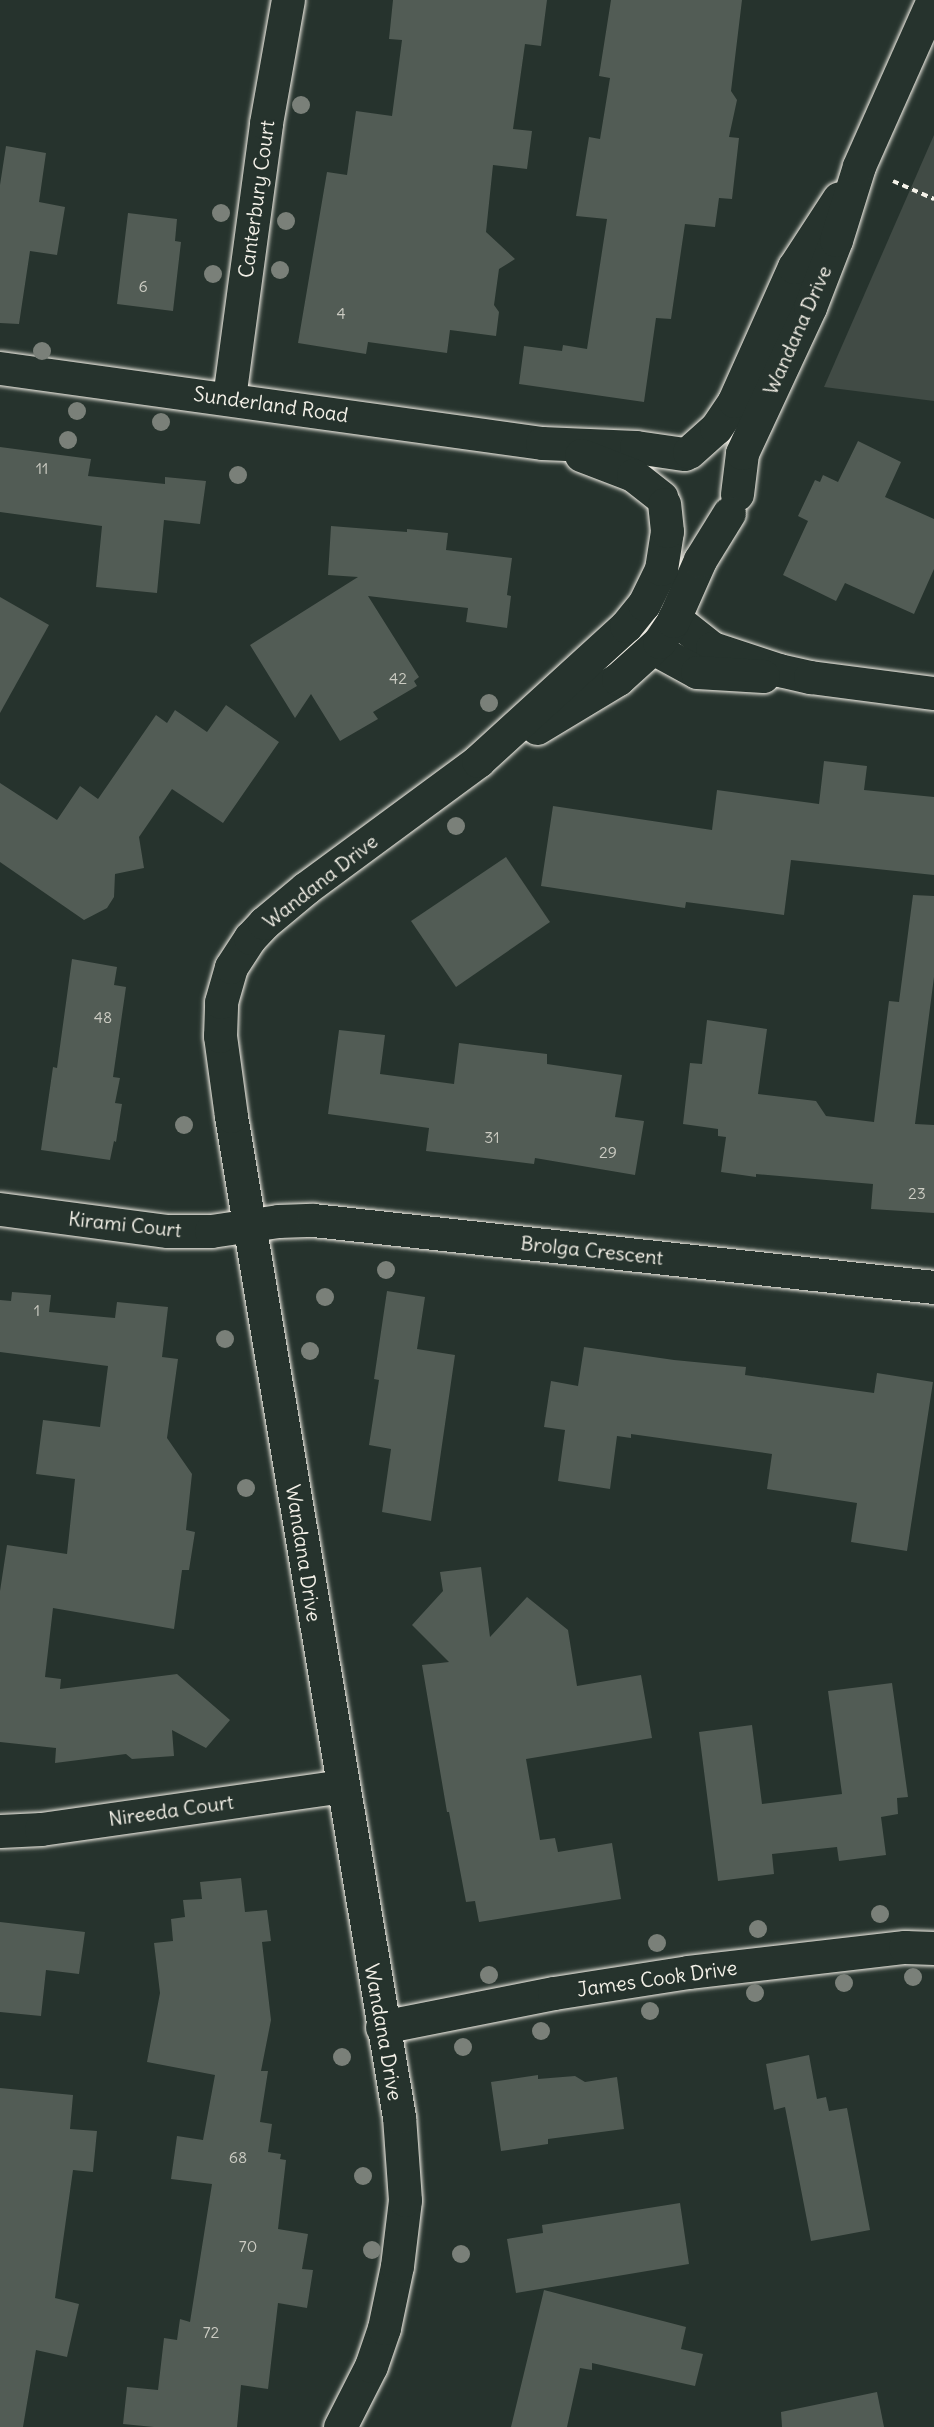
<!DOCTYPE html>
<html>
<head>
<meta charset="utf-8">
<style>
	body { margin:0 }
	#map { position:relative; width:934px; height:2427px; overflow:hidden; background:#26332d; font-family:Delius,sans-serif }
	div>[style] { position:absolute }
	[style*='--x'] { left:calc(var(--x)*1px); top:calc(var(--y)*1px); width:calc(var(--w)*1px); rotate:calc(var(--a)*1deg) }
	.green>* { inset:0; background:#414b45 }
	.building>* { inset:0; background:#525c55 }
	.path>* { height:4px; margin-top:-2px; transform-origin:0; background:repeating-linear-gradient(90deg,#f4f1e8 0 6px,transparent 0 10.5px) }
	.roads { filter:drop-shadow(0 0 2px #f4f1e8) drop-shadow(0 0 2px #f4f1e8) }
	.minor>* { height:33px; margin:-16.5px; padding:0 16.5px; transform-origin:16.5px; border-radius:16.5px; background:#26332d }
	.tertiary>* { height:33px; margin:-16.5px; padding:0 16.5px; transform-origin:16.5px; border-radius:16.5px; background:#26332d }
	.trees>* { width:18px; height:18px; margin:-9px; border-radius:50%; background:#7a8079 }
	span { translate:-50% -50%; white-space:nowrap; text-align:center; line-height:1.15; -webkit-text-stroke:4.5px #26332d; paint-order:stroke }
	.number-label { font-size:16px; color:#ccccc3 }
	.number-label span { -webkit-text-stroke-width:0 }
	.street-label { font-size:20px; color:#f4f1e8 }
</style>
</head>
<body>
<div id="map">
	<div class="green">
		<i style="clip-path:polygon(934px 135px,934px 401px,824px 387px)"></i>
	</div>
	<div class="building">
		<i style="clip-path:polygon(393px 0,547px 0,541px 46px,525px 44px,513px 129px,532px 131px,527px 169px,493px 165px,486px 232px,515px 259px,499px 269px,494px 305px,499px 312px,496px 336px,450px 330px,447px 353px,368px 342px,366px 354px,298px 343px,327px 172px,347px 175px,356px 111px,392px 116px,402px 40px,389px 39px)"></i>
		<i style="clip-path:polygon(611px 0,742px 0,731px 91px,737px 100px,729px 137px,739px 138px,732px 199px,719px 198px,715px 227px,685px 224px,671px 319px,656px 318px,644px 402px,519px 384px,524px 346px,562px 351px,563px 345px,587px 349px,607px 219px,576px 216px,589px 137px,600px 139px,610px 78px,599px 76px)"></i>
		<i style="clip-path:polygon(6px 146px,46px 153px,39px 202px,65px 207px,57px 255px,30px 251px,19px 324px,0 323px,0 185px)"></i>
		<i style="clip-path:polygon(128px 213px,177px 219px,175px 241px,181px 242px,173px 311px,117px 304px)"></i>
		<i style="clip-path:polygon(858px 441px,901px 462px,885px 497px,934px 519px,934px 569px,914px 614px,845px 583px,836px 601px,783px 575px,808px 521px,798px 516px,815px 480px,820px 482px,823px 475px,838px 482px)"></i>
		<i style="clip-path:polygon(0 447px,91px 459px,88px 476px,165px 484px,165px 477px,206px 481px,200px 524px,164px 520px,157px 593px,96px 587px,102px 526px,0 512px)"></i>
		<i style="clip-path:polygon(331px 526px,407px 532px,407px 529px,448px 533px,446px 550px,512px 558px,507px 595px,511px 596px,507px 628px,466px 622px,468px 608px,368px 596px,419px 677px,414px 681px,417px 686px,373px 712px,378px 719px,340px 741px,311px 694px,295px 718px,250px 645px,358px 577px,328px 575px)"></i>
		<i style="clip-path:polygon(0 597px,49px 625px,0 713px)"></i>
		<i style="clip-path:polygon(226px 705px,279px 742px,223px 823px,172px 789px,139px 837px,144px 868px,115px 874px,114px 897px,107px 908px,84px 920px,0 862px,0 783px,57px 820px,80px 786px,98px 799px,156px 715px,167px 723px,175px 710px,207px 732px)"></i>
		<i style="clip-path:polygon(824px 761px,867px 766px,864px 790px,934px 797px,934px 875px,791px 860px,784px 915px,686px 902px,685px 908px,541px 886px,553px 806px,712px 830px,717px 790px,819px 804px)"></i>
		<i style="clip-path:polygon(506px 857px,550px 922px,456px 987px,411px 921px)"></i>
		<i style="clip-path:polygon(913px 895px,934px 896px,934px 977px,915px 1124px,934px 1125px,934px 1213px,871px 1209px,873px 1184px,756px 1174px,756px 1177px,721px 1172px,726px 1137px,718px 1136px,718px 1129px,683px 1124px,690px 1063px,702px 1064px,707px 1020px,767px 1029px,758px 1094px,816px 1101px,826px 1116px,874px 1122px,889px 1001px,899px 1002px)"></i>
		<i style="clip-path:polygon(72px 959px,117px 967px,114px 985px,126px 987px,113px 1077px,120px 1078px,115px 1103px,122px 1104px,116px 1142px,114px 1141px,110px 1160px,41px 1150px,53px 1067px,57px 1068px)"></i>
		<i style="clip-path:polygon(339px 1030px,385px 1035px,380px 1074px,454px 1084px,459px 1043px,547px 1054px,547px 1064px,622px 1075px,615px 1117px,644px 1121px,635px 1175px,535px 1158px,534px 1164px,426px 1151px,429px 1128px,328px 1114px)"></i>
		<i style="clip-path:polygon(387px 1291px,425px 1297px,417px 1349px,455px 1355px,431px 1521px,382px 1512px,391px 1449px,369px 1445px,379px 1380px,374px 1379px)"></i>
		<i style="clip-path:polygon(12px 1292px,51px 1295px,49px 1312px,115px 1318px,117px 1302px,168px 1307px,162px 1357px,178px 1359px,167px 1438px,192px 1474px,186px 1530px,195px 1532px,189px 1570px,182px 1570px,174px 1629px,53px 1608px,45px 1677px,61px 1679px,60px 1689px,177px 1674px,230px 1720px,206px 1748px,172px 1730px,174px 1756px,132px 1759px,126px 1754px,55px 1763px,56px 1748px,0 1742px,0 1591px,7px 1545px,67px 1554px,75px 1479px,36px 1474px,43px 1420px,100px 1427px,108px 1366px,0 1352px,0 1300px,11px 1301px)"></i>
		<i style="clip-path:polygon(584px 1347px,674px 1360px,746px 1367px,745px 1375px,874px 1393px,877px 1373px,933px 1382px,907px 1551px,851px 1542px,857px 1503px,767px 1489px,772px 1454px,631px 1434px,631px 1438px,617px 1436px,610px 1489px,558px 1481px,565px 1430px,544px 1427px,551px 1381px,578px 1386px)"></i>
		<i style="clip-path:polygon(481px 1567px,490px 1637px,527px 1597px,568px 1630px,577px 1686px,641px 1675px,652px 1738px,526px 1759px,540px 1840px,555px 1838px,558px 1852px,612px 1843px,621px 1899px,479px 1922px,475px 1901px,466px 1902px,449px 1812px,447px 1812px,422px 1665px,449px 1662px,412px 1625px,443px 1591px,440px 1572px)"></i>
		<i style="clip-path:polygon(892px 1683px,908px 1797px,897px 1798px,898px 1814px,881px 1817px,886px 1855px,839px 1861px,837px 1847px,772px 1854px,774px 1874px,718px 1881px,699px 1732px,752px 1725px,762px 1804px,842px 1794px,828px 1691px)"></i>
		<i style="clip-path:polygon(241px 1878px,245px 1912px,267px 1910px,271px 1941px,262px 1942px,271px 2020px,261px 2071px,268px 2071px,260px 2122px,272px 2124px,268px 2152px,281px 2154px,280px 2159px,286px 2160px,278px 2229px,308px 2234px,302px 2269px,313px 2270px,307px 2308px,278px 2303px,268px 2389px,241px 2385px,237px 2427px,154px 2427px,123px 2424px,127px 2387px,158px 2390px,164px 2338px,177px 2340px,180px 2319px,190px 2322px,212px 2184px,171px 2179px,177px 2136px,203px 2140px,215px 2075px,147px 2062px,160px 1993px,154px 1943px,173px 1941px,171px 1919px,185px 1917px,183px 1900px,202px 1899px,200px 1882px)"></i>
		<i style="clip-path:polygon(0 1922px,85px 1932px,79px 1974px,46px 1970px,41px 2016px,0 2012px)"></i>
		<i style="clip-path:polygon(809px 2055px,817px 2099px,826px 2097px,829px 2111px,847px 2108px,870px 2230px,811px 2241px,785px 2107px,774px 2110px,766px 2064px)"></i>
		<i style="clip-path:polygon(538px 2075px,538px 2079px,575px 2076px,585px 2082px,617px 2077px,624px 2129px,548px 2139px,548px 2144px,501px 2151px,491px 2082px)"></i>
		<i style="clip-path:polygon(0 2088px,73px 2095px,70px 2129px,97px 2131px,93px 2172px,73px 2170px,55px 2298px,79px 2304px,67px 2357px,36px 2350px,23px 2427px,0 2427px)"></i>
		<i style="clip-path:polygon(680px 2203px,689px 2264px,516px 2293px,507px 2239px,543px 2233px,542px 2225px)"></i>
		<i style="clip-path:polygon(544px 2290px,686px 2327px,681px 2349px,703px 2354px,695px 2386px,592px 2363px,592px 2370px,580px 2368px,567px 2427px,511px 2427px)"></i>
		<i style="clip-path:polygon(877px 2392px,884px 2427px,782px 2427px,781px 2412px)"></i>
	</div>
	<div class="path">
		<i style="--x:893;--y:181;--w:45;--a:23.7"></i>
	</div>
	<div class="roads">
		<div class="minor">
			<i style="--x:0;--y:368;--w:547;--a:7.88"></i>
			<i style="--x:542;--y:443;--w:94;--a:2.4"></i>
			<i style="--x:636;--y:447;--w:49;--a:8.3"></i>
			<i style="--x:229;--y:398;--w:277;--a:-82.3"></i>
			<i style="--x:266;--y:123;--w:125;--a:-79.9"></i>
			<i style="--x:581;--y:455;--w:56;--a:21"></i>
			<i style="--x:633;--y:475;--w:36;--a:38"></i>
			<i style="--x:674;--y:618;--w:48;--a:38.3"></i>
			<i style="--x:712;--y:648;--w:71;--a:18.2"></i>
			<i style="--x:779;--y:670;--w:32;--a:13"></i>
			<i style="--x:810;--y:677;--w:125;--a:7.4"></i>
			<i style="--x:653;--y:648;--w:50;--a:28.6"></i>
			<i style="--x:697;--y:672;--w:66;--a:3.5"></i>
			<i style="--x:0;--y:1209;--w:169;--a:7.5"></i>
			<i style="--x:168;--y:1231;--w:43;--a:0"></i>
			<i style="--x:211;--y:1231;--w:68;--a:-8.5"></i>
			<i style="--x:278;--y:1221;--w:35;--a:-2"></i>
			<i style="--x:313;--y:1220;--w:625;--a:6.16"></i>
			<i style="--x:0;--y:1831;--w:41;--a:-2.8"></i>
			<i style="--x:41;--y:1829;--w:304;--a:-8.1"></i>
			<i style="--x:382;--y:2027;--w:175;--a:-11.2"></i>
			<i style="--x:554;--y:1993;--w:136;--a:-8.9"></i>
			<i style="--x:688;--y:1972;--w:218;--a:-6.6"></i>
			<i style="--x:905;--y:1947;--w:29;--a:2"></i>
		</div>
		<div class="tertiary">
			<i style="--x:689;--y:452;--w:36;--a:-42"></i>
			<i style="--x:716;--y:428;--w:32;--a:-56"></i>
			<i style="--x:734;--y:401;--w:147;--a:-65.9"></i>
			<i style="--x:794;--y:267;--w:82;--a:-56.9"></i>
			<i style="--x:737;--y:494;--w:41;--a:-83"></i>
			<i style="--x:742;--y:453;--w:161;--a:-65"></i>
			<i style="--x:810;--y:307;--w:72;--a:-68.8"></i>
			<i style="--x:836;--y:240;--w:77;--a:-72.7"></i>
			<i style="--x:859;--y:166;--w:182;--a:-66"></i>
			<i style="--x:537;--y:728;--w:95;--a:-31.2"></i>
			<i style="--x:618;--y:679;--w:55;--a:-42.1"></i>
			<i style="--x:659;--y:642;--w:25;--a:-56"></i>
			<i style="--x:673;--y:621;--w:67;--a:-66.1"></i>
			<i style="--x:700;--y:560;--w:55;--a:-58.3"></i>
			<i style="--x:340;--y:2427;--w:68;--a:-63.1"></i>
			<i style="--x:371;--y:2366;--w:40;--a:-71.1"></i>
			<i style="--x:384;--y:2328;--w:63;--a:-78.2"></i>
			<i style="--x:397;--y:2266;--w:66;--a:-83.1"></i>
			<i style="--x:405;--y:2200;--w:83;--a:-94.1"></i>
			<i style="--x:399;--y:2117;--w:1015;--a:-99.53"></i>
			<i style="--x:231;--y:1116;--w:81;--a:-97.8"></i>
			<i style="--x:220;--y:1036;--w:34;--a:-88"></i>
			<i style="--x:221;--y:1002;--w:36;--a:-74"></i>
			<i style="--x:231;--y:967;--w:35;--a:-57"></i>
			<i style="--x:250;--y:938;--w:21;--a:-47"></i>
			<i style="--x:264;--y:923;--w:55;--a:-39.8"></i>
			<i style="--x:306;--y:888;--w:214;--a:-36.4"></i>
			<i style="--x:478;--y:761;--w:200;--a:-42.4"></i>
			<i style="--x:626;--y:626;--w:28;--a:-51"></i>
			<i style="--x:644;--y:604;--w:39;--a:-64"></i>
			<i style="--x:661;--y:569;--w:38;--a:-81"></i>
			<i style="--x:667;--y:531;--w:27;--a:-96"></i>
		</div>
	</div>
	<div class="trees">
		<i style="left:301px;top:105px"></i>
		<i style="left:221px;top:213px"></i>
		<i style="left:286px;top:221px"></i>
		<i style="left:280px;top:270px"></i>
		<i style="left:213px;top:274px"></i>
		<i style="left:42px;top:351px"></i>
		<i style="left:77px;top:411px"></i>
		<i style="left:161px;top:422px"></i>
		<i style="left:68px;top:440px"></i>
		<i style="left:238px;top:475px"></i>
		<i style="left:489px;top:703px"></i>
		<i style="left:456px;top:826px"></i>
		<i style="left:184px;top:1125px"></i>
		<i style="left:386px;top:1270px"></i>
		<i style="left:325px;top:1297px"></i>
		<i style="left:225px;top:1339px"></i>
		<i style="left:310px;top:1351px"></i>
		<i style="left:246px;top:1488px"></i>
		<i style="left:880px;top:1914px"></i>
		<i style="left:758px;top:1929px"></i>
		<i style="left:657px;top:1943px"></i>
		<i style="left:489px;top:1975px"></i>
		<i style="left:913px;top:1977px"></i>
		<i style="left:844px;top:1983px"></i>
		<i style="left:755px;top:1993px"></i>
		<i style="left:650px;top:2011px"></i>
		<i style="left:541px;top:2031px"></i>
		<i style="left:463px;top:2047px"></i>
		<i style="left:342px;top:2057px"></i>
		<i style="left:363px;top:2176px"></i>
		<i style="left:372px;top:2250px"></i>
		<i style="left:461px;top:2254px"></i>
	</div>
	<div class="number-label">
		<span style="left:143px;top:286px">6</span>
		<span style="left:341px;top:313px">4</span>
		<span style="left:42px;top:468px">11</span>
		<span style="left:398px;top:678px">42</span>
		<span style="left:103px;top:1017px">48</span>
		<span style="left:492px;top:1137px">31</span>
		<span style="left:608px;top:1152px">29</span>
		<span style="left:917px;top:1193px">23</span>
		<span style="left:37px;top:1310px">1</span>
		<span style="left:238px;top:2157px">68</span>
		<span style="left:248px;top:2246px">70</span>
		<span style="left:211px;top:2332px">72</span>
	</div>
	<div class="street-label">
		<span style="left:256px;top:199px;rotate:-82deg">Canterbury Court</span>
		<span style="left:797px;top:330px;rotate:-66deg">Wandana Drive</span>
		<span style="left:271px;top:404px;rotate:8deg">Sunderland Road</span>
		<span style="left:320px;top:881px;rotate:-38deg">Wandana Drive</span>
		<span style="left:125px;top:1224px;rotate:6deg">Kirami Court</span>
		<span style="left:592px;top:1250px;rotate:6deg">Brolga Crescent</span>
		<span style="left:304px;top:1553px;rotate:81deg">Wandana Drive</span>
		<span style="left:171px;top:1810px;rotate:-8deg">Nireeda Court</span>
		<span style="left:657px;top:1978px;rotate:-8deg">James Cook Drive</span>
		<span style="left:384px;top:2032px;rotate:80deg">Wandana Drive</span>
	</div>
</div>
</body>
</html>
